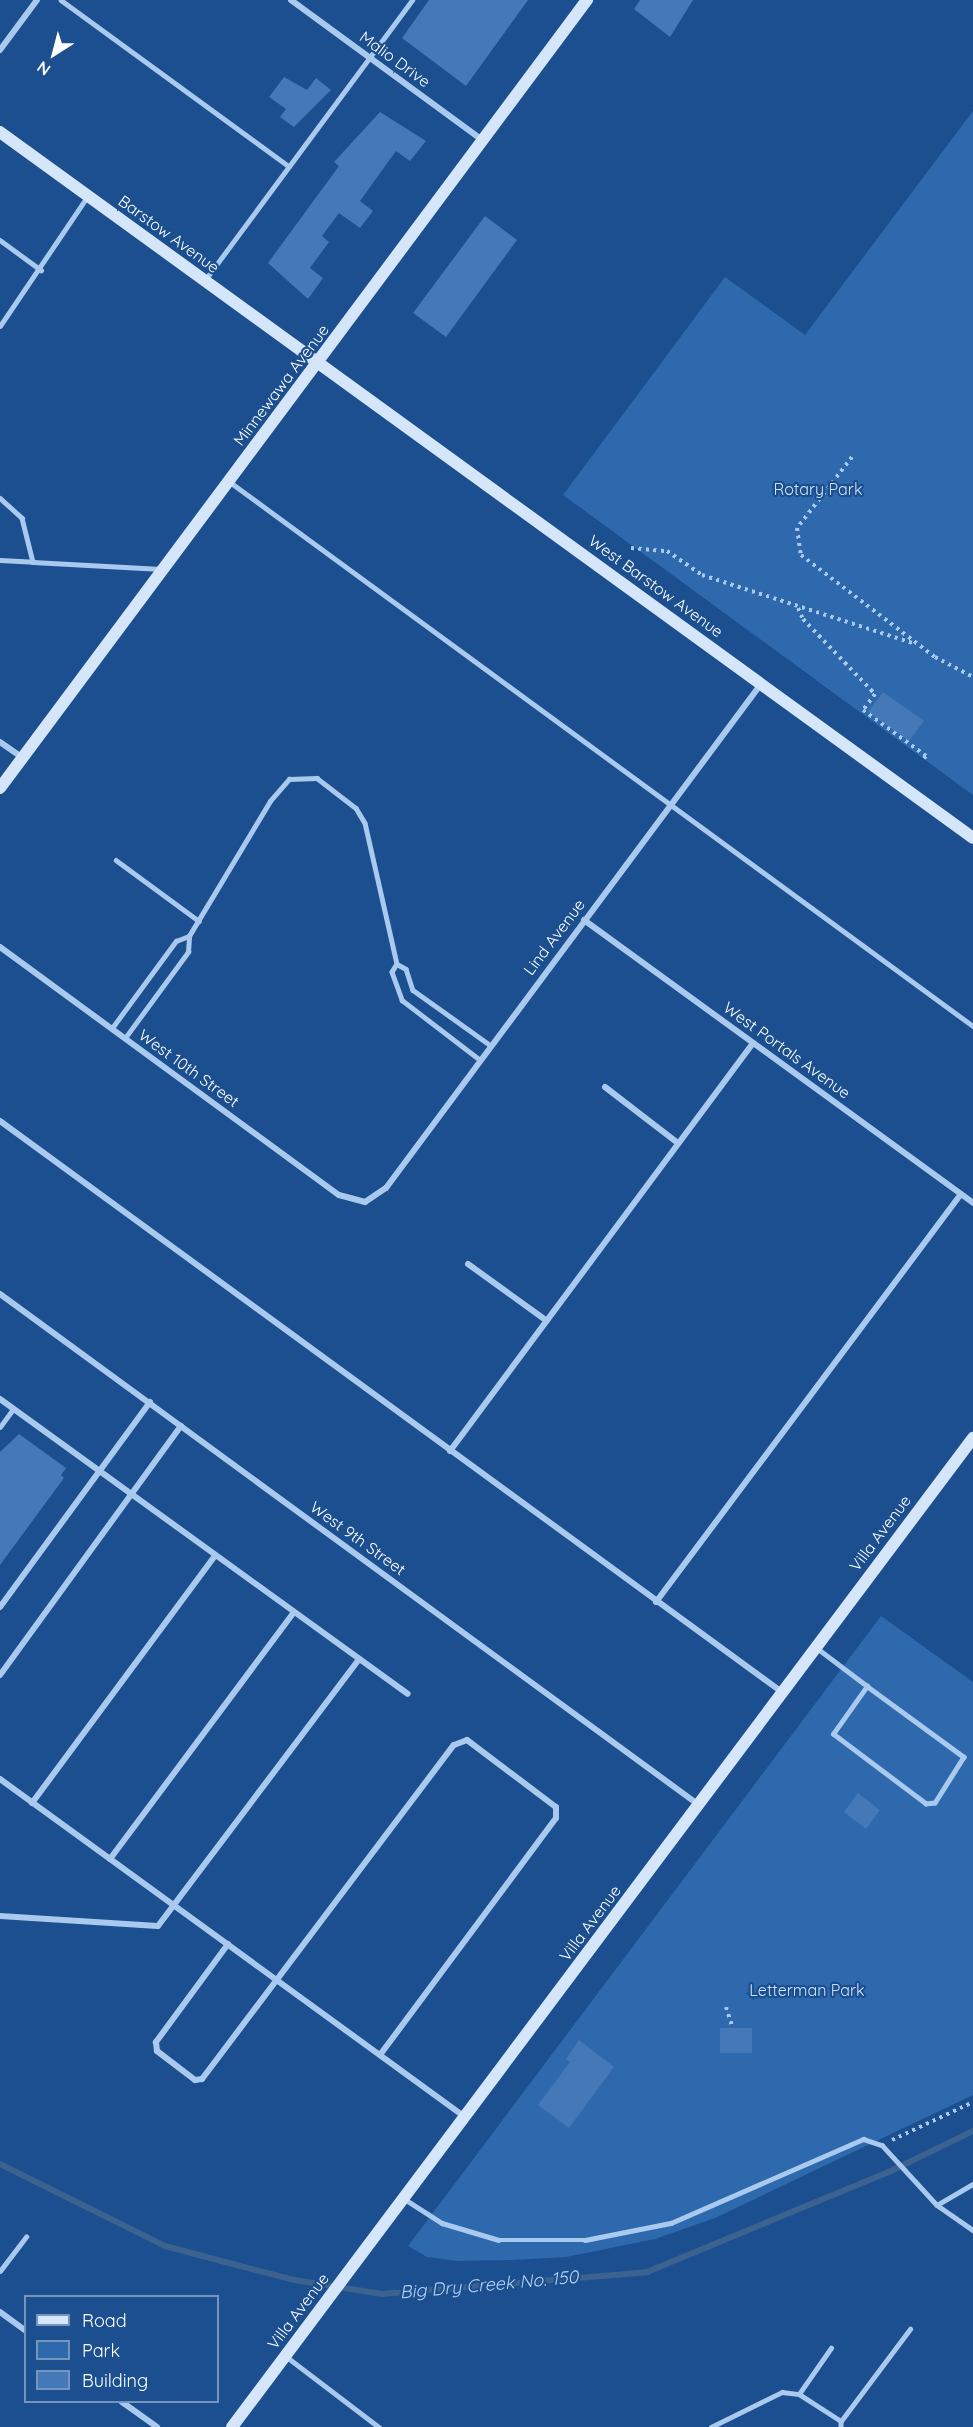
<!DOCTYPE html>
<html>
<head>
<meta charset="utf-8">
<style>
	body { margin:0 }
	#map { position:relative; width:973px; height:2427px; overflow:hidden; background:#1b4f8f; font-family:Quicksand,sans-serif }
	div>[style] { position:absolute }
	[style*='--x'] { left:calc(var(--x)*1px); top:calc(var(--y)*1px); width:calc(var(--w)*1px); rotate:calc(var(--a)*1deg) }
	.green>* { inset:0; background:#2e69ad }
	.stream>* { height:6px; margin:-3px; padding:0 3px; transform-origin:3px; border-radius:3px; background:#3c6290 }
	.building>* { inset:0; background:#4478b7 }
	.path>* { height:4px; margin-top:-2px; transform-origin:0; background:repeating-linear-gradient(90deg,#a9c9ee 0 3px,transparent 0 7.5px) }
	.lane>* { height:4.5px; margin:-2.25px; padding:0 2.25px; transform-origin:2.25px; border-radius:2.25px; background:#a9c9ee }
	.street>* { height:6px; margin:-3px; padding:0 3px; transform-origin:3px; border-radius:3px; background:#a9c9ee }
	.secondary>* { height:12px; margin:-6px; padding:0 6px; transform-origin:6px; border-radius:6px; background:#d6e6fa }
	span { translate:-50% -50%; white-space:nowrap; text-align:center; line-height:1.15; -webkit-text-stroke:4.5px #1b4f8f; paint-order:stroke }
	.street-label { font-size:16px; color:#fff }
	.park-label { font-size:16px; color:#cfe3fa }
	.water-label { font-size:18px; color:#b5d3f5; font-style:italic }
	.legend { position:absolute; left:24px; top:2295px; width:195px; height:108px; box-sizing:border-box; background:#1b4f8f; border:2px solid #7695bc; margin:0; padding:8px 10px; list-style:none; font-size:18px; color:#fff }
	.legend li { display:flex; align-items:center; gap:12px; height:30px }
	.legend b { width:30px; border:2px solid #7695bc }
	.north { position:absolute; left:24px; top:24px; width:60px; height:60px; -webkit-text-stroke:4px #1b4f8f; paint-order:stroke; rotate:216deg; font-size:16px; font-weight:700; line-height:24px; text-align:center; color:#fff }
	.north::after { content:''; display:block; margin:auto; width:21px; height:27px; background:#fff; clip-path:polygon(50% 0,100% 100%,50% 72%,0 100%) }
</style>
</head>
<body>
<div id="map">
	<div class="green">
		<i style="clip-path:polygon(973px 111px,973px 795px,563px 495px,725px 277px,805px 335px)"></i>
		<i style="clip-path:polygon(881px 1616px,973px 1682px,973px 2095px,715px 2218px,655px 2239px,566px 2257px,512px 2260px,458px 2261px,427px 2257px,408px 2246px)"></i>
	</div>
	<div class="stream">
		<i style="--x:0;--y:2164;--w:184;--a:26.4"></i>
		<i style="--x:165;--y:2246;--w:133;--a:14.8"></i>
		<i style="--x:294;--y:2280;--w:89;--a:9"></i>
		<i style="--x:382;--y:2294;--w:266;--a:-4.7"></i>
		<i style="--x:647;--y:2272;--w:266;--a:-22.5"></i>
		<i style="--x:893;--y:2170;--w:89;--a:-26"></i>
	</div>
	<div class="building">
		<i style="clip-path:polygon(429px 0,528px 0,466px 86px,402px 38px)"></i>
		<i style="clip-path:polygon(640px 0,693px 0,670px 37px,634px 9px)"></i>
		<i style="clip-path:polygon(284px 77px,307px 90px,316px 78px,331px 90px,294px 127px,280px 117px,286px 109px,269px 97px)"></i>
		<i style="clip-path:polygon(380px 112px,426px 141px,410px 161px,396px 151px,360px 201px,373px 211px,360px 228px,339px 213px,322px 236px,329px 242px,310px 268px,323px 278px,308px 299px,268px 263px,339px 166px,334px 162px)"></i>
		<i style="clip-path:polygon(485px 216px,517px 240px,446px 337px,413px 313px)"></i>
		<i style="clip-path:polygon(883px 692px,924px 721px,909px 741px,868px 712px)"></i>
		<i style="clip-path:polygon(19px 1434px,66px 1468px,61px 1475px,64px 1478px,0 1565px,0 1452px)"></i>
		<i style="clip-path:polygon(858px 1793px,880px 1810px,866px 1829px,844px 1812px)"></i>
		<i style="clip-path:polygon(720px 2028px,752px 2028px,752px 2053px,720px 2053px)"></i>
		<i style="clip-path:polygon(579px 2040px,614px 2067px,569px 2128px,538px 2105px,570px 2062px,566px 2059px)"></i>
	</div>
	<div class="path">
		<i style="--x:852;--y:457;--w:90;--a:127.8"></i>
		<i style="--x:797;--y:528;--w:27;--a:82"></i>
		<i style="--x:801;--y:555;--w:168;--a:37.3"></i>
		<i style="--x:935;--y:657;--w:43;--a:27.8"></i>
		<i style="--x:631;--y:548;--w:36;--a:5"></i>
		<i style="--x:667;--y:551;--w:42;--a:34.4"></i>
		<i style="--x:702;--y:575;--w:224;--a:17.9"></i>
		<i style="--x:798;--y:608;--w:12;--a:66"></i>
		<i style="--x:803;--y:619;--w:104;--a:46.2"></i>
		<i style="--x:875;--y:694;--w:20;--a:127"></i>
		<i style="--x:863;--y:710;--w:78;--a:36.1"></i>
		<i style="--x:926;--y:756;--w:6;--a:135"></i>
		<i style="--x:726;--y:2007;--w:19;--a:72"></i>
		<i style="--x:892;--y:2140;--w:89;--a:-25.1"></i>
	</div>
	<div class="lane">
		<i style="--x:61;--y:0;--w:282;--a:36.1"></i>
		<i style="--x:0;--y:240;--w:51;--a:36.2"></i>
		<i style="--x:205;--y:280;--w:348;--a:-53.5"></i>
		<i style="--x:0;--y:326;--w:156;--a:-56"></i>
		<i style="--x:230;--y:482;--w:921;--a:36.21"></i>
		<i style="--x:0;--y:498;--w:30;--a:42"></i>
		<i style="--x:22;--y:518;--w:45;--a:76"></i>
		<i style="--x:33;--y:562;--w:128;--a:3.1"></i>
		<i style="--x:0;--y:560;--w:33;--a:3"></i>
		<i style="--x:116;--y:860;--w:103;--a:36.3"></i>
		<i style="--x:397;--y:964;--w:10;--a:29"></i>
		<i style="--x:406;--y:969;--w:22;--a:72"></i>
		<i style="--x:413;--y:990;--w:95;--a:35.5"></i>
		<i style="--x:112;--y:1028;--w:108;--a:-53.7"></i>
		<i style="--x:176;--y:941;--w:14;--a:-21"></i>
		<i style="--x:125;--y:1038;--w:107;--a:-53.8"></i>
		<i style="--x:188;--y:952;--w:16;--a:-86"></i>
		<i style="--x:189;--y:936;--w:157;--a:-59"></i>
		<i style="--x:270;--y:801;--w:29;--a:-49"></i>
		<i style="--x:289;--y:779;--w:28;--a:-2"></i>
		<i style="--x:317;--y:778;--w:49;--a:37.6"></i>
		<i style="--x:356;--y:808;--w:17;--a:59"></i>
		<i style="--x:365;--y:823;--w:145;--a:77.2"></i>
		<i style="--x:397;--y:964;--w:9;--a:122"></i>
		<i style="--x:392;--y:972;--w:30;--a:70"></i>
		<i style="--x:402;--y:1000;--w:97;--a:37.5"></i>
		<i style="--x:0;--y:1427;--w:22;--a:-54"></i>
		<i style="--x:817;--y:1648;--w:63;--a:37.2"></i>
		<i style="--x:867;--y:1686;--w:120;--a:36.2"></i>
		<i style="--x:964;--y:1757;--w:54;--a:122.2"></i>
		<i style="--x:935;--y:1803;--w:9;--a:174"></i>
		<i style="--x:926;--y:1804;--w:116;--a:-143"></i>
		<i style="--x:833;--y:1734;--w:59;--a:-54.7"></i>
		<i style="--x:406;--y:2200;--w:43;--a:32.6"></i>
		<i style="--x:442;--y:2223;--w:59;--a:16.6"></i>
		<i style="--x:499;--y:2240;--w:86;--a:0"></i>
		<i style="--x:585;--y:2240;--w:88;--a:-11.2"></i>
		<i style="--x:671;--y:2223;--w:210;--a:-23.6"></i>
		<i style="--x:863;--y:2139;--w:20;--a:18"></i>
		<i style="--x:882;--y:2145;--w:81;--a:47.5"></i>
		<i style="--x:937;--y:2205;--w:44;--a:34.8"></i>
		<i style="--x:937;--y:2205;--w:42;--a:-30.3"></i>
		<i style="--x:0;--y:2271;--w:43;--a:-52.6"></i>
		<i style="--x:287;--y:2357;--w:116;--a:37.3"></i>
		<i style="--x:799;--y:2394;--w:56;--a:-55.2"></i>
		<i style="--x:841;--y:2421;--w:115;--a:-53.1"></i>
		<i style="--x:711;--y:2427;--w:79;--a:-26.2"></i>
		<i style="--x:782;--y:2392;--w:17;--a:7"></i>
		<i style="--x:799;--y:2394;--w:50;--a:32.7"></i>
		<i style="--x:841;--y:2421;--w:6;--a:90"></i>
	</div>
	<div class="street">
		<i style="--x:291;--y:0;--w:237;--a:36.2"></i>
		<i style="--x:0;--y:50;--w:62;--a:-53.5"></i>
		<i style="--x:0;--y:742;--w:28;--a:35"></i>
		<i style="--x:584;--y:920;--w:481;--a:36"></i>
		<i style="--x:0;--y:947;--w:420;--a:36.2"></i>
		<i style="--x:339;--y:1195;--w:27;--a:15"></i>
		<i style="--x:365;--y:1202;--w:25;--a:-34"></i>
		<i style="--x:386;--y:1188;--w:628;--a:-53.35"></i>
		<i style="--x:605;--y:1087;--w:92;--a:37.5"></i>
		<i style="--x:0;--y:1121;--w:968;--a:36.14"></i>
		<i style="--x:468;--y:1264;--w:97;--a:35.8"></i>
		<i style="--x:0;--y:1294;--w:866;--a:36.17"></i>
		<i style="--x:0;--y:1399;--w:503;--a:35.87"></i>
		<i style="--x:450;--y:1451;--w:508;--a:-53.4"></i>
		<i style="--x:656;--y:1602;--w:509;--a:-53.22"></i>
		<i style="--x:0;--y:1607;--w:254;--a:-53.8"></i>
		<i style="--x:0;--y:1675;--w:308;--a:-54"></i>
		<i style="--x:0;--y:1779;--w:575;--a:36.01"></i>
		<i style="--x:32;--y:1803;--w:307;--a:-53.5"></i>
		<i style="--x:110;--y:1859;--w:308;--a:-53.3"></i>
		<i style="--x:0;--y:1916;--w:158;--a:3.6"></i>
		<i style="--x:158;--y:1926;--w:334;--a:-53"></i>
		<i style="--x:228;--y:1944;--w:122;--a:126.3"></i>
		<i style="--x:156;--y:2042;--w:9;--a:84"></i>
		<i style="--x:157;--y:2051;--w:48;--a:37.3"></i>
		<i style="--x:195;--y:2080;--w:7;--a:-8"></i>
		<i style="--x:202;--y:2079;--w:418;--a:-53"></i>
		<i style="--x:454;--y:1745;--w:14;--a:-21"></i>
		<i style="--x:467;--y:1740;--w:111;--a:37"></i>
		<i style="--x:556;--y:1807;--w:11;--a:90"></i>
		<i style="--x:556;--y:1818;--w:295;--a:126.6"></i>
		<i style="--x:0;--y:2312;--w:32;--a:36"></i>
		<i style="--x:122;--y:2402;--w:43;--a:35.5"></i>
	</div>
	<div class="secondary">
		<i style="--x:0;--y:132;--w:1202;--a:35.96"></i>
		<i style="--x:0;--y:788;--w:983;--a:-53.32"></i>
		<i style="--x:232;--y:2427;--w:1236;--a:-53.16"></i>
	</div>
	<div class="street-label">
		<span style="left:395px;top:59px;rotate:36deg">Malio Drive</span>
		<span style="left:169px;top:234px;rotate:36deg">Barstow Avenue</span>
		<span style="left:281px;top:385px;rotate:-53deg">Minnewawa Avenue</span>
		<span style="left:656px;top:586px;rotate:36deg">West Barstow Avenue</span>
		<span style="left:554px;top:937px;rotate:-53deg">Lind Avenue</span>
		<span style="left:787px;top:1050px;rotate:36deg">West Portals Avenue</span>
		<span style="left:189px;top:1068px;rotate:36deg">West 10th Street</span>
		<span style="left:880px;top:1533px;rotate:-53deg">Villa Avenue</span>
		<span style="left:358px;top:1538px;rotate:36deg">West 9th Street</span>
		<span style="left:590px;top:1923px;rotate:-53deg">Villa Avenue</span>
		<span style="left:298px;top:2311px;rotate:-53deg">Villa Avenue</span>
	</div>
	<div class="park-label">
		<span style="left:818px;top:489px">Rotary Park</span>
		<span style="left:807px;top:1990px">Letterman Park</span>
	</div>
	<div class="water-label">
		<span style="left:489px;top:2285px;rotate:-5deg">Big Dry Creek No. 150</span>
	</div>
	<ul class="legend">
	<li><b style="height:8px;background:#d6e6fa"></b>Road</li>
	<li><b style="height:16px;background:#2e69ad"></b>Park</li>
	<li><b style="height:16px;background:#4478b7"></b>Building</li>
	</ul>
	<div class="north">N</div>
</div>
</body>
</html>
